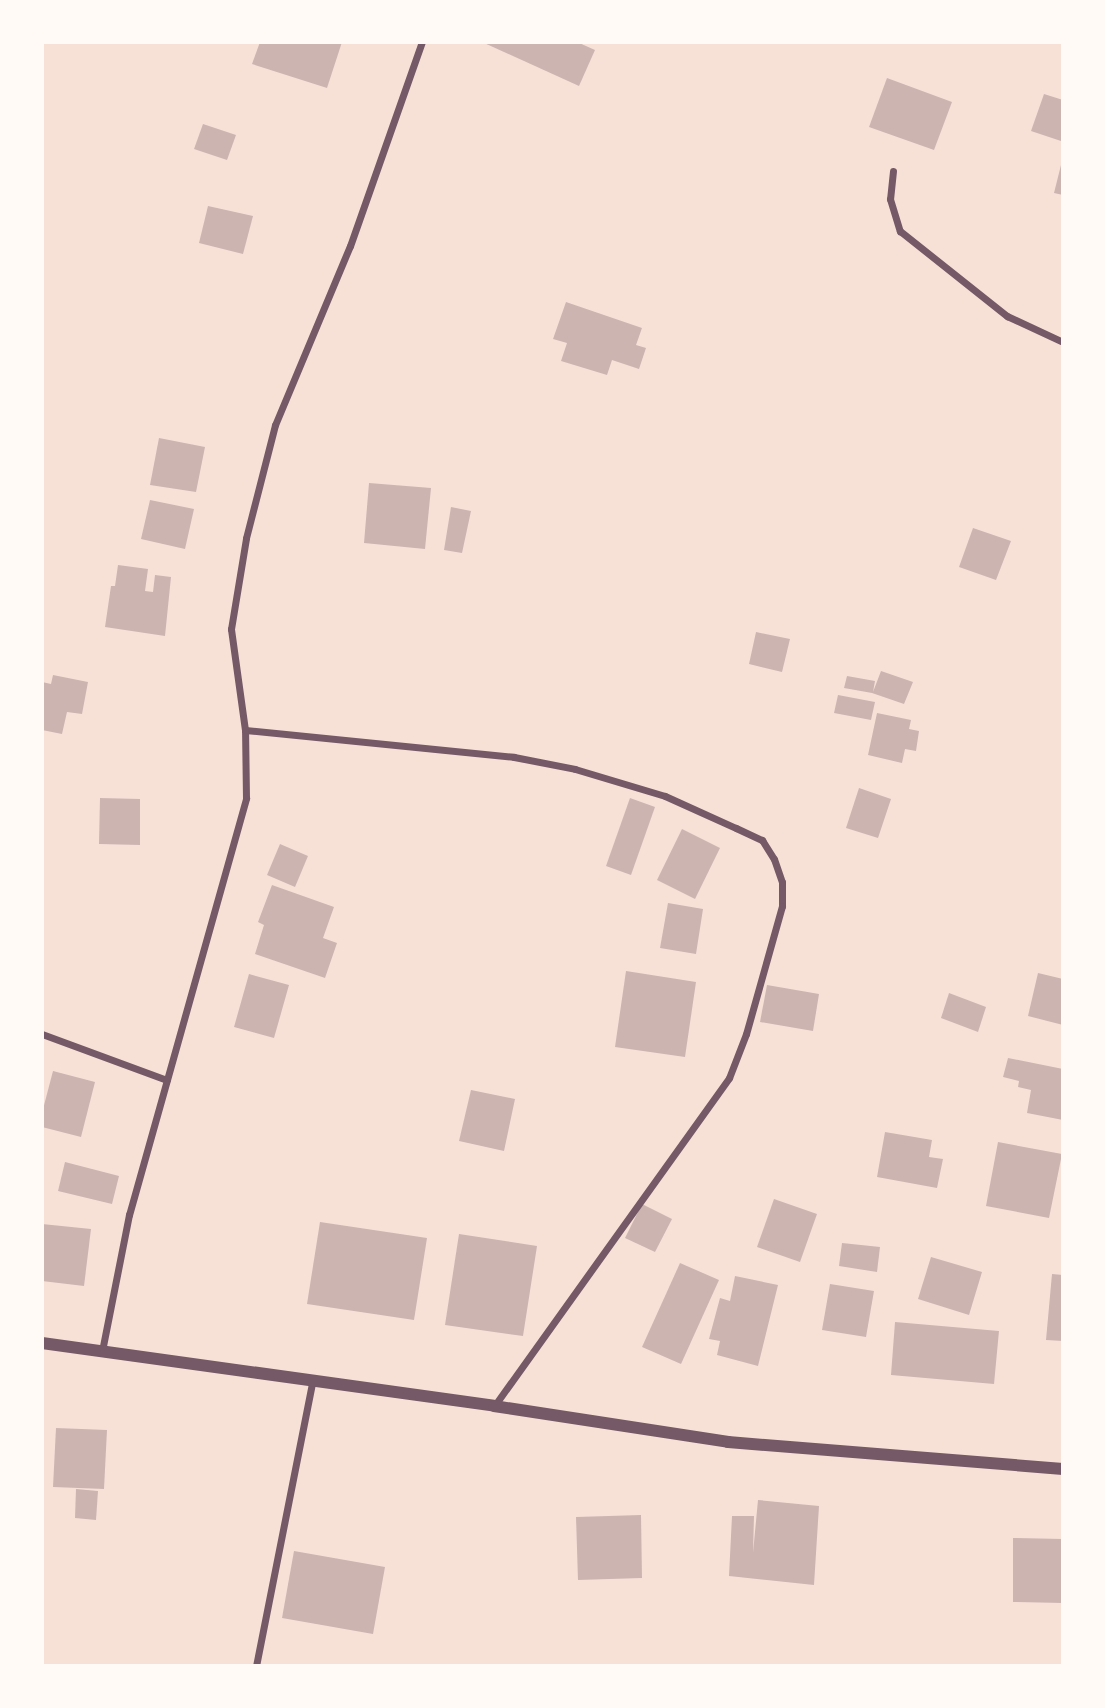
<!DOCTYPE html>
<html>
<head>
<meta charset="utf-8">
<style>
	body { margin:0 }
	#map { position:relative; width:1105px; height:1708px; overflow:hidden; background:#f7e1d7; font-family:"Roboto Condensed",sans-serif }
	div>[style] { position:absolute }
	[style*='--x'] { left:calc(var(--x)*1px); top:calc(var(--y)*1px); width:calc(var(--w)*1px); rotate:calc(var(--a)*1deg) }
	.building>* { inset:0; background:#ccb4b1 }
	.minor>* { height:7px; margin:-3.5px; padding:0 3.5px; transform-origin:3.5px; border-radius:3.5px; background:#755966 }
	.tertiary>* { height:12px; margin:-6px; padding:0 6px; transform-origin:6px; border-radius:6px; background:#755966 }
	span { translate:-50% -50%; white-space:nowrap; text-align:center; line-height:1.15; -webkit-text-stroke:5px #fffaf5; paint-order:stroke }
	.frame { position:absolute; inset:0; border:44px solid #fffaf5; pointer-events:none }
</style>
</head>
<body>
<div id="map">
	<div class="building">
		<i style="clip-path:polygon(260px 42px,342px 42px,327px 88px,252px 64px)"></i>
		<i style="clip-path:polygon(482px 42px,577px 42px,595px 50px,579px 86px)"></i>
		<i style="clip-path:polygon(887px 78px,952px 102px,934px 150px,869px 127px)"></i>
		<i style="clip-path:polygon(1044px 94px,1063px 100px,1061px 141px,1031px 131px)"></i>
		<i style="clip-path:polygon(203px 124px,236px 135px,227px 160px,194px 149px)"></i>
		<i style="clip-path:polygon(1062px 161px,1063px 161px,1063px 195px,1054px 193px)"></i>
		<i style="clip-path:polygon(208px 206px,253px 216px,243px 254px,199px 243px)"></i>
		<i style="clip-path:polygon(566px 302px,642px 328px,636px 345px,646px 348px,639px 369px,612px 360px,607px 375px,561px 361px,567px 343px,553px 339px)"></i>
		<i style="clip-path:polygon(159px 438px,205px 447px,196px 492px,150px 485px)"></i>
		<i style="clip-path:polygon(369px 483px,431px 488px,425px 549px,364px 543px)"></i>
		<i style="clip-path:polygon(150px 500px,194px 509px,185px 549px,141px 539px)"></i>
		<i style="clip-path:polygon(451px 507px,471px 511px,462px 553px,444px 550px)"></i>
		<i style="clip-path:polygon(973px 528px,1011px 541px,996px 580px,959px 567px)"></i>
		<i style="clip-path:polygon(118px 565px,148px 569px,145px 591px,153px 592px,155px 575px,171px 577px,165px 636px,105px 627px,111px 586px,115px 586px)"></i>
		<i style="clip-path:polygon(756px 632px,790px 639px,782px 672px,749px 664px)"></i>
		<i style="clip-path:polygon(881px 671px,913px 682px,904px 704px,872px 693px,844px 688px,847px 676px,875px 681px,873px 692px)"></i>
		<i style="clip-path:polygon(53px 675px,88px 682px,82px 714px,67px 712px,62px 734px,42px 730px,42px 682px,51px 684px)"></i>
		<i style="clip-path:polygon(838px 695px,875px 702px,871px 720px,834px 713px)"></i>
		<i style="clip-path:polygon(877px 713px,911px 720px,909px 729px,919px 731px,916px 751px,905px 749px,902px 763px,868px 755px)"></i>
		<i style="clip-path:polygon(859px 788px,891px 799px,878px 838px,846px 828px)"></i>
		<i style="clip-path:polygon(100px 798px,140px 799px,140px 845px,99px 844px)"></i>
		<i style="clip-path:polygon(630px 798px,655px 807px,631px 875px,606px 866px)"></i>
		<i style="clip-path:polygon(682px 829px,720px 848px,695px 899px,657px 880px)"></i>
		<i style="clip-path:polygon(280px 844px,308px 856px,295px 887px,267px 875px)"></i>
		<i style="clip-path:polygon(272px 885px,334px 907px,323px 938px,337px 943px,325px 978px,255px 954px,264px 925px,258px 922px)"></i>
		<i style="clip-path:polygon(668px 903px,703px 909px,696px 954px,660px 948px)"></i>
		<i style="clip-path:polygon(626px 971px,696px 982px,685px 1057px,615px 1047px)"></i>
		<i style="clip-path:polygon(1038px 973px,1063px 979px,1063px 1025px,1028px 1016px)"></i>
		<i style="clip-path:polygon(249px 974px,289px 985px,274px 1038px,234px 1027px)"></i>
		<i style="clip-path:polygon(767px 985px,819px 994px,813px 1031px,760px 1022px)"></i>
		<i style="clip-path:polygon(949px 993px,986px 1007px,978px 1032px,941px 1018px)"></i>
		<i style="clip-path:polygon(1008px 1058px,1063px 1069px,1063px 1120px,1027px 1113px,1031px 1090px,1018px 1087px,1019px 1081px,1003px 1077px)"></i>
		<i style="clip-path:polygon(53px 1071px,95px 1082px,81px 1137px,42px 1127px,42px 1113px)"></i>
		<i style="clip-path:polygon(471px 1090px,515px 1099px,504px 1151px,459px 1141px)"></i>
		<i style="clip-path:polygon(885px 1132px,932px 1140px,929px 1157px,943px 1159px,937px 1188px,877px 1177px)"></i>
		<i style="clip-path:polygon(998px 1142px,1062px 1154px,1049px 1218px,986px 1206px)"></i>
		<i style="clip-path:polygon(65px 1162px,119px 1176px,112px 1204px,58px 1191px)"></i>
		<i style="clip-path:polygon(774px 1199px,817px 1214px,800px 1262px,757px 1247px)"></i>
		<i style="clip-path:polygon(642px 1204px,672px 1219px,655px 1252px,625px 1238px)"></i>
		<i style="clip-path:polygon(320px 1222px,427px 1238px,414px 1320px,307px 1304px)"></i>
		<i style="clip-path:polygon(42px 1224px,91px 1229px,84px 1286px,42px 1281px)"></i>
		<i style="clip-path:polygon(459px 1234px,537px 1246px,523px 1336px,445px 1325px)"></i>
		<i style="clip-path:polygon(842px 1243px,880px 1247px,877px 1272px,839px 1266px)"></i>
		<i style="clip-path:polygon(931px 1257px,982px 1272px,969px 1315px,918px 1299px)"></i>
		<i style="clip-path:polygon(680px 1263px,719px 1280px,681px 1364px,642px 1347px)"></i>
		<i style="clip-path:polygon(1052px 1274px,1063px 1275px,1063px 1341px,1046px 1340px)"></i>
		<i style="clip-path:polygon(735px 1276px,778px 1285px,758px 1366px,717px 1355px,720px 1341px,709px 1339px,720px 1298px,730px 1301px)"></i>
		<i style="clip-path:polygon(830px 1284px,874px 1291px,866px 1337px,822px 1330px)"></i>
		<i style="clip-path:polygon(895px 1322px,999px 1331px,994px 1384px,891px 1375px)"></i>
		<i style="clip-path:polygon(56px 1428px,107px 1430px,104px 1489px,53px 1487px)"></i>
		<i style="clip-path:polygon(76px 1489px,98px 1491px,96px 1520px,75px 1518px)"></i>
		<i style="clip-path:polygon(758px 1500px,819px 1506px,814px 1585px,729px 1576px,732px 1516px,754px 1516px,753px 1553px)"></i>
		<i style="clip-path:polygon(641px 1515px,642px 1578px,578px 1580px,576px 1517px)"></i>
		<i style="clip-path:polygon(1013px 1538px,1063px 1539px,1063px 1603px,1013px 1602px)"></i>
		<i style="clip-path:polygon(294px 1551px,385px 1567px,373px 1634px,282px 1618px)"></i>
	</div>
	<div class="minor">
		<i style="--x:893;--y:171;--w:28;--a:96"></i>
		<i style="--x:890;--y:199;--w:34;--a:73"></i>
		<i style="--x:900;--y:231;--w:137;--a:38.5"></i>
		<i style="--x:1007;--y:316;--w:62;--a:24.9"></i>
		<i style="--x:245;--y:730;--w:270;--a:5.7"></i>
		<i style="--x:514;--y:757;--w:62;--a:11.1"></i>
		<i style="--x:575;--y:769;--w:94;--a:16.7"></i>
		<i style="--x:665;--y:796;--w:78;--a:24.3"></i>
		<i style="--x:736;--y:828;--w:29;--a:25"></i>
		<i style="--x:762;--y:840;--w:22;--a:58"></i>
		<i style="--x:774;--y:859;--w:24;--a:71"></i>
		<i style="--x:782;--y:882;--w:24;--a:90"></i>
		<i style="--x:782;--y:906;--w:133;--a:105.7"></i>
		<i style="--x:746;--y:1034;--w:47;--a:111.1"></i>
		<i style="--x:729;--y:1078;--w:403;--a:125.6"></i>
		<i style="--x:42;--y:1034;--w:133;--a:20.2"></i>
		<i style="--x:102;--y:1351;--w:139;--a:-78.8"></i>
		<i style="--x:129;--y:1215;--w:433;--a:-74.3"></i>
		<i style="--x:246;--y:798;--w:68;--a:-90.8"></i>
		<i style="--x:245;--y:730;--w:102;--a:-97.9"></i>
		<i style="--x:231;--y:629;--w:92;--a:-80.6"></i>
		<i style="--x:246;--y:538;--w:117;--a:-75.6"></i>
		<i style="--x:275;--y:425;--w:194;--a:-67.3"></i>
		<i style="--x:350;--y:246;--w:216;--a:-70.6"></i>
		<i style="--x:256;--y:1666;--w:288;--a:-78.8"></i>
	</div>
	<div class="tertiary">
		<i style="--x:42;--y:1343;--w:456;--a:7.9"></i>
		<i style="--x:494;--y:1406;--w:237;--a:8.7"></i>
		<i style="--x:728;--y:1442;--w:336;--a:4.6"></i>
	</div>
	<div class="frame"></div>
</div>
</body>
</html>
